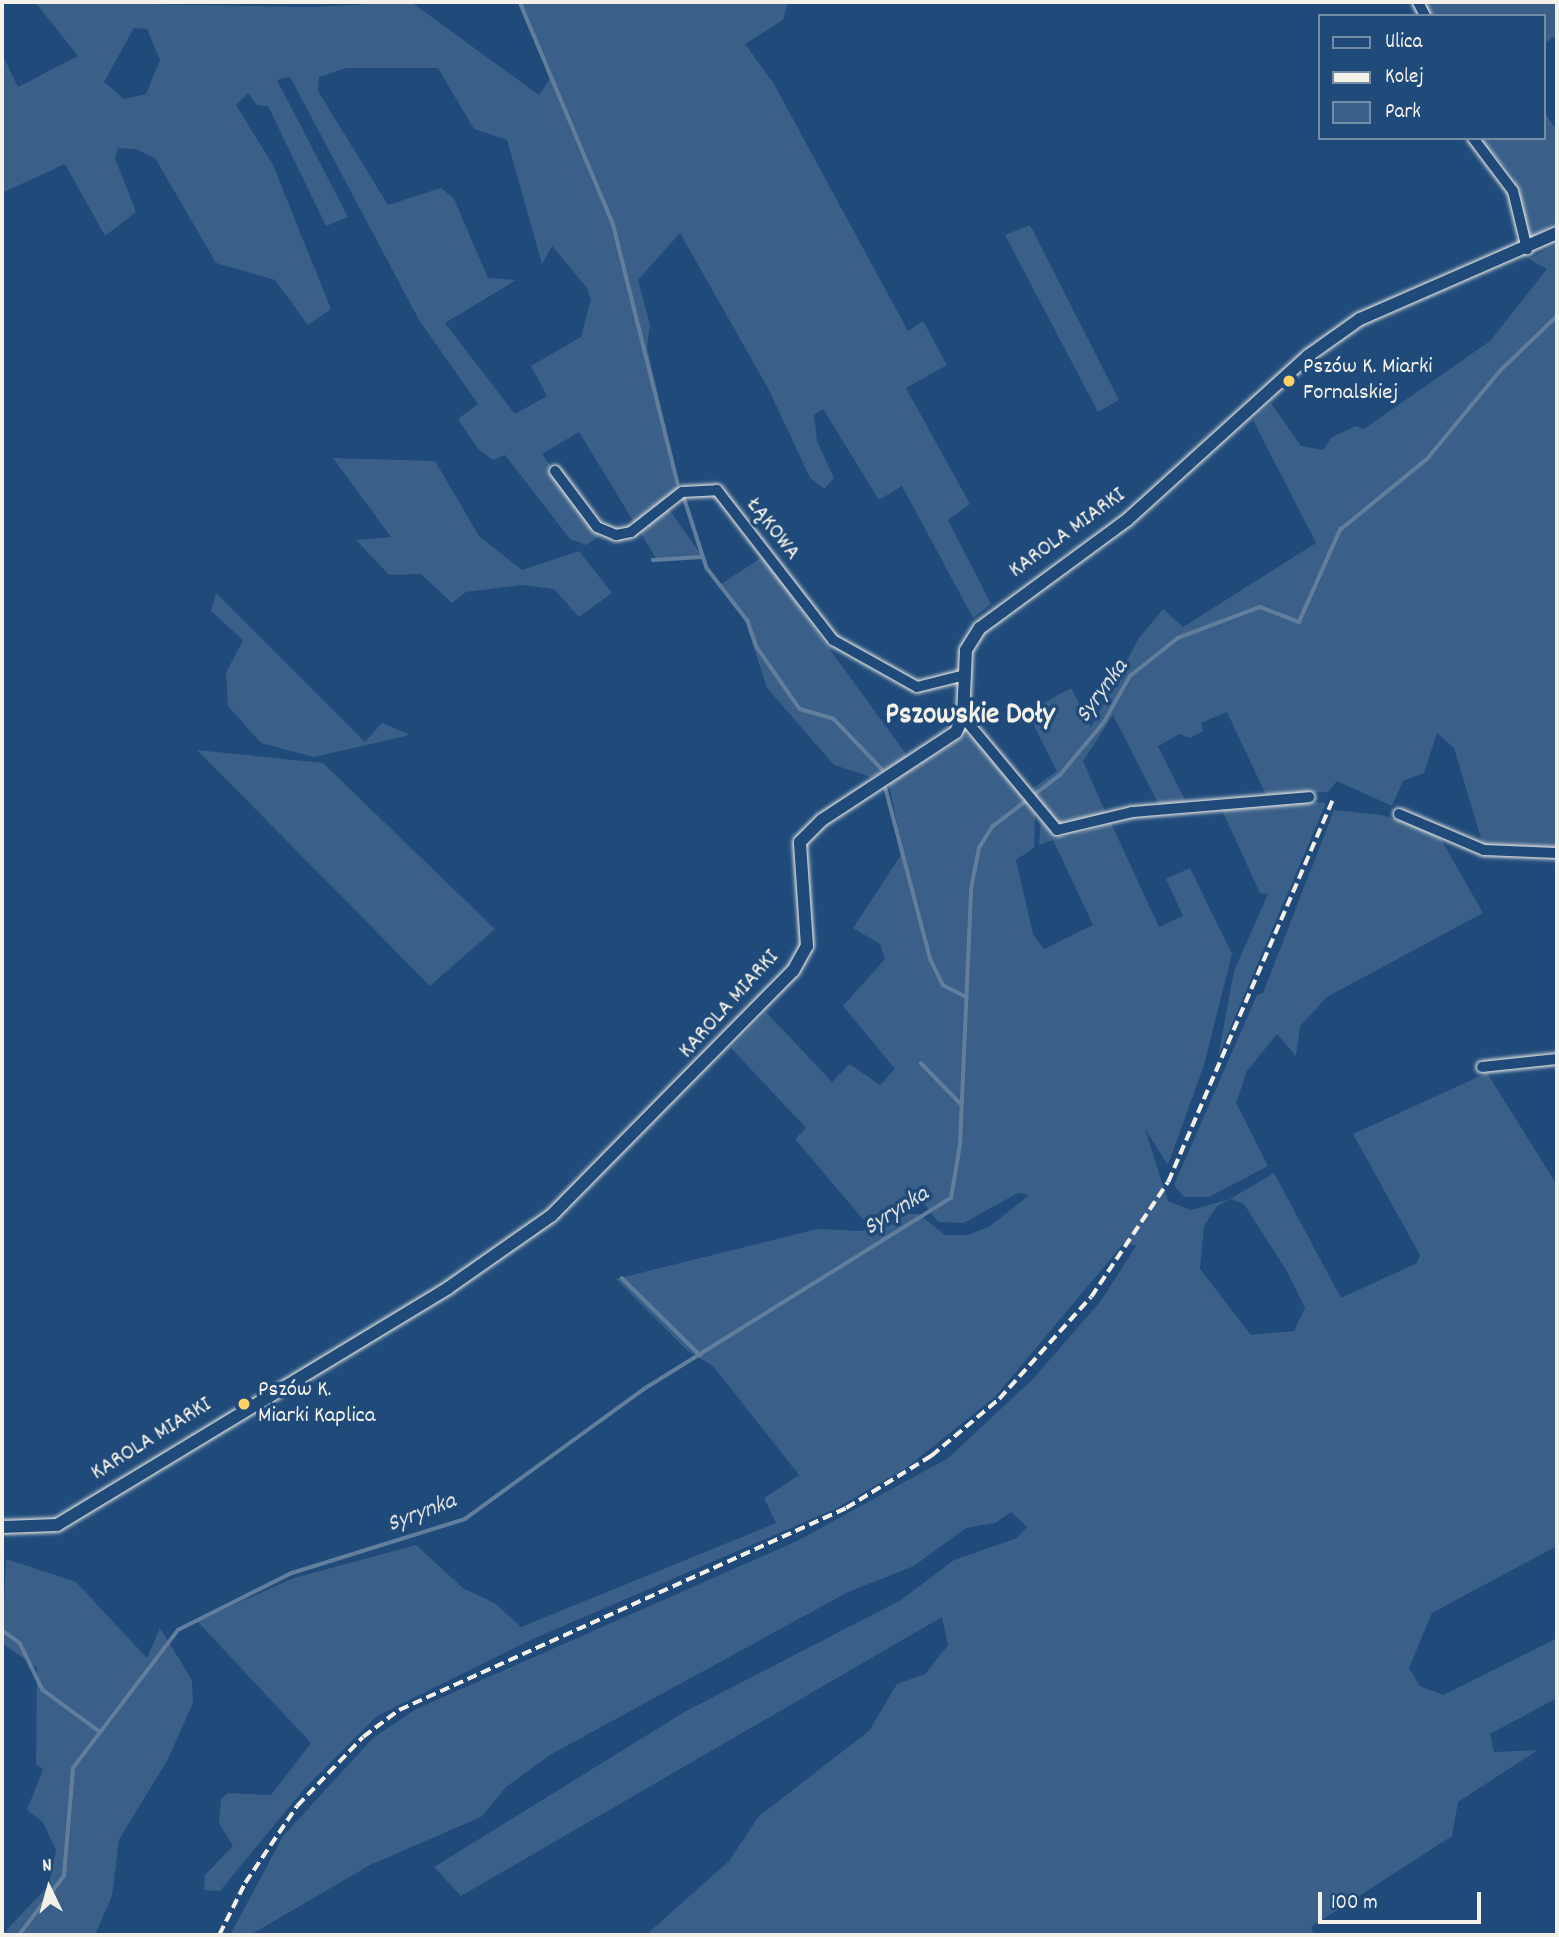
<!DOCTYPE html>
<html>
<head>
<meta charset="utf-8">
<style>
	body { margin:0 }
	#map { position:relative; width:1559px; height:1937px; overflow:hidden; background:#1f4a7a; font-family:Dekko,sans-serif }
	div>[style] { position:absolute }
	[style*='--x'] { left:calc(var(--x)*1px); top:calc(var(--y)*1px); width:calc(var(--w)*1px); rotate:calc(var(--a)*1deg) }
	.green>* { inset:0; background:#3a5f88 }
	.stream>* { height:3.5px; margin:-1.75px; padding:0 1.75px; transform-origin:1.75px; border-radius:1.75px; background:#627e9d }
	.roads { filter:drop-shadow(0 0 2px #f4f1e8) drop-shadow(0 0 2px #f4f1e8) }
	.minor>* { height:10px; margin:-5px; padding:0 5px; transform-origin:5px; border-radius:5px; background:#1f4a7a }
	.tertiary>* { height:12px; margin:-6px; padding:0 6px; transform-origin:6px; border-radius:6px; background:#1f4a7a }
	.rail>* { height:3.5px; margin-top:-1.75px; transform-origin:0; background:repeating-linear-gradient(90deg,#f4f1e8 0 10px,transparent 0 15px) }
	.dots>* { width:19px; height:19px; translate:-50% -50%; box-sizing:border-box; border:4px solid #1f4a7a; border-radius:50% }
	span { translate:-50% -50%; white-space:nowrap; text-align:center; line-height:1.15; -webkit-text-stroke:7px #1f4a7a; paint-order:stroke }
	.poi-label { font-size:23px; color:#f4f1e8 }
	.left { translate:0 -50%; text-align:left }
	.street-label { font-size:23px; color:#f4f1e8 }
	.water-label { font-size:24px; color:#dee0dd; font-style:italic }
	.district-label { font-size:30px; color:#f4f1e8; font-weight:700 }
	.frame { position:absolute; inset:0; border:4px solid #f4f1e8; pointer-events:none }
	.legend { position:absolute; left:1318px; top:14px; width:228px; height:126px; box-sizing:border-box; background:#1f4a7a; border:2px solid #748da6; margin:0; padding:9px 12px; list-style:none; font-size:21px; color:#f4f1e8 }
	.legend li { display:flex; align-items:center; gap:14px; height:35px }
	.legend b { width:35px; border:2px solid #748da6 }
	.north { position:absolute; left:14px; top:1853px; width:70px; height:70px; -webkit-text-stroke:5px #1f4a7a; paint-order:stroke; rotate:355deg; font-size:19px; font-weight:700; line-height:28px; text-align:center; color:#f4f1e8 }
	.north::after { content:''; display:block; margin:auto; width:24px; height:32px; background:#f4f1e8; clip-path:polygon(50% 0,100% 100%,50% 72%,0 100%) }
	.scale { position:absolute; left:1318px; top:1892px; width:163px; height:32px; box-sizing:border-box; border:4px solid #f4f1e8; border-top:0; padding-left:9px; font-size:21px; line-height:24px; white-space:nowrap; color:#f4f1e8; -webkit-text-stroke:5px #1f4a7a; paint-order:stroke }
</style>
</head>
<body>
<div id="map">
	<div class="green">
		<i style="clip-path:polygon(evenodd,35px 2px,312px 7px,411px 2px,539px 95px,551px 77px,518px 2px,788px 2px,783px 20px,745px 44px,774px 84px,908px 331px,923px 321px,947px 365px,906px 388px,970px 504px,948px 520px,991px 604px,973px 618px,902px 486px,879px 500px,823px 409px,814px 415px,817px 441px,834px 478px,824px 489px,810px 478px,769px 390px,680px 233px,638px 280px,650px 325px,647px 347px,680px 487px,668px 508px,702px 556px,657px 560px,579px 432px,542px 454px,600px 536px,586px 545px,570px 539px,505px 455px,493px 460px,478px 449px,458px 419px,478px 404px,419px 320px,290px 77px,277px 80px,348px 217px,326px 226px,268px 106px,257px 105px,248px 93px,236px 105px,273px 165px,331px 309px,308px 325px,275px 280px,216px 263px,155px 158px,135px 149px,118px 148px,115px 158px,136px 212px,105px 236px,65px 164px,2px 193px,2px 54px,18px 87px,78px 56px,35px 2px,134px 28px,147px 29px,160px 60px,146px 94px,124px 99px,104px 82px,134px 28px,35px 2px,347px 68px,438px 68px,474px 129px,507px 140px,542px 264px,552px 246px,587px 288px,591px 299px,581px 337px,531px 366px,547px 396px,515px 414px,445px 323px,516px 280px,488px 278px,454px 199px,441px 188px,388px 205px,318px 91px,319px 77px,347px 68px)"></i>
		<i style="clip-path:polygon(1423px 2px,1557px 2px,1557px 35px,1543px 44px,1543px 16px,1430px 16px)"></i>
		<i style="clip-path:polygon(1543px 110px,1557px 131px,1557px 221px,1530px 240px,1513px 175px,1478px 138px,1543px 138px)"></i>
		<i style="clip-path:polygon(1030px 225px,1119px 400px,1098px 412px,1005px 235px)"></i>
		<i style="clip-path:polygon(1557px 244px,1557px 850px,1483px 845px,1454px 748px,1437px 733px,1424px 773px,1403px 781px,1392px 806px,1337px 781px,1328px 792px,1266px 795px,1227px 712px,1201px 723px,1203px 731px,1190px 738px,1180px 734px,1158px 746px,1186px 802px,1159px 805px,1113px 715px,1083px 761px,1107px 816px,1071px 825px,1053px 821px,1030px 790px,1057px 771px,1027px 712px,1071px 688px,1091px 727px,1139px 638px,1163px 609px,1183px 627px,1316px 543px,1253px 420px,1271px 403px,1301px 446px,1323px 450px,1332px 437px,1356px 426px,1364px 429px,1490px 341px,1547px 269px,1529px 259px)"></i>
		<i style="clip-path:polygon(333px 458px,435px 461px,479px 536px,522px 570px,579px 551px,612px 593px,579px 617px,554px 589px,522px 585px,466px 592px,452px 603px,421px 574px,389px 575px,356px 540px,391px 537px)"></i>
		<i style="clip-path:polygon(767px 554px,796px 603px,909px 758px,871px 777px,834px 765px,767px 688px,742px 611px,721px 584px)"></i>
		<i style="clip-path:polygon(216px 593px,365px 742px,382px 723px,410px 735px,314px 757px,261px 743px,228px 706px,226px 673px,243px 640px,211px 611px)"></i>
		<i style="clip-path:polygon(evenodd,966px 735px,977px 737px,1035px 814px,1034px 848px,1016px 860px,1033px 934px,1044px 949px,1093px 925px,1053px 840px,1039px 845px,1041px 821px,1052px 834px,1068px 837px,1111px 823px,1159px 927px,1183px 916px,1166px 879px,1190px 868px,1232px 954px,1204px 1065px,1168px 1165px,1145px 1129px,1168px 1201px,1191px 1210px,1230px 1199px,1274px 1173px,1341px 1298px,1417px 1263px,1420px 1255px,1353px 1134px,1487px 1073px,1557px 1185px,1557px 1546px,1432px 1613px,1409px 1668px,1420px 1686px,1443px 1695px,1557px 1638px,1557px 1698px,1490px 1734px,1494px 1752px,1538px 1750px,1458px 1802px,1452px 1836px,1311px 1927px,1314px 1935px,646px 1935px,729px 1861px,759px 1816px,869px 1731px,897px 1684px,925px 1674px,948px 1645px,942px 1617px,461px 1896px,434px 1867px,686px 1711px,901px 1600px,954px 1560px,1017px 1538px,1027px 1527px,1011px 1512px,995px 1523px,966px 1528px,914px 1566px,848px 1592px,550px 1755px,506px 1787px,481px 1817px,370px 1865px,250px 1935px,230px 1935px,283px 1836px,373px 1738px,416px 1709px,797px 1541px,948px 1458px,1032px 1380px,1100px 1302px,1136px 1246px,1124px 1243px,995px 1397px,906px 1468px,835px 1509px,533px 1639px,377px 1716px,304px 1789px,220px 1891px,204px 1890px,205px 1875px,233px 1846px,219px 1823px,221px 1799px,228px 1793px,271px 1795px,311px 1743px,197px 1621px,294px 1578px,416px 1545px,463px 1588px,496px 1604px,521px 1627px,776px 1523px,764px 1498px,799px 1475px,713px 1366px,688px 1351px,616px 1279px,817px 1229px,863px 1231px,909px 1214px,919px 1214px,945px 1235px,967px 1235px,989px 1227px,1029px 1195px,1018px 1193px,964px 1223px,938px 1222px,925px 1205px,915px 1203px,866px 1223px,795px 1139px,806px 1128px,731px 1048px,766px 1012px,832px 1082px,850px 1064px,880px 1085px,895px 1069px,843px 1006px,885px 959px,880px 944px,853px 928px,903px 852px,889px 785px,966px 735px,1230px 1199px,1244px 1204px,1288px 1273px,1305px 1308px,1294px 1331px,1251px 1335px,1200px 1269px,1204px 1226px,1217px 1206px,1230px 1199px)"></i>
		<i style="clip-path:polygon(197px 750px,323px 763px,495px 929px,430px 986px)"></i>
		<i style="clip-path:polygon(1303px 801px,1326px 803px,1218px 1057px,1234px 971px,1268px 894px,1260px 893px,1220px 806px)"></i>
		<i style="clip-path:polygon(1334px 810px,1382px 815px,1438px 834px,1483px 913px,1327px 997px,1300px 1026px,1296px 1056px,1277px 1034px,1247px 1071px,1236px 1103px,1268px 1166px,1209px 1197px,1184px 1197px,1174px 1185px,1257px 995px,1263px 993px)"></i>
		<i style="clip-path:polygon(6px 1559px,76px 1582px,147px 1658px,160px 1628px,192px 1680px,193px 1703px,168px 1759px,119px 1840px,112px 1896px,95px 1935px,2px 1935px,49px 1885px,56px 1850px,43px 1822px,27px 1810px,43px 1769px,36px 1764px,37px 1668px,2px 1643px)"></i>
	</div>
	<div class="stream">
		<i style="--x:520;--y:2;--w:240;--a:67.2"></i>
		<i style="--x:613;--y:223;--w:268;--a:76"></i>
		<i style="--x:684;--y:497;--w:75;--a:72.1"></i>
		<i style="--x:707;--y:568;--w:67;--a:52.3"></i>
		<i style="--x:748;--y:621;--w:28;--a:71"></i>
		<i style="--x:757;--y:647;--w:75;--a:55.3"></i>
		<i style="--x:800;--y:709;--w:35;--a:16"></i>
		<i style="--x:834;--y:719;--w:69;--a:46.2"></i>
		<i style="--x:653;--y:560;--w:49;--a:-3.5"></i>
		<i style="--x:886;--y:789;--w:177;--a:75.3"></i>
		<i style="--x:931;--y:960;--w:28;--a:64"></i>
		<i style="--x:943;--y:985;--w:27;--a:27"></i>
		<i style="--x:921;--y:1063;--w:57;--a:45.7"></i>
		<i style="--x:622;--y:1278;--w:110;--a:44.6"></i>
		<i style="--x:2;--y:1630;--w:22;--a:36"></i>
		<i style="--x:20;--y:1643;--w:52;--a:63.9"></i>
		<i style="--x:43;--y:1690;--w:69;--a:36.2"></i>
		<i style="--x:19;--y:1935;--w:74;--a:-52.7"></i>
		<i style="--x:64;--y:1876;--w:108;--a:-85.2"></i>
		<i style="--x:73;--y:1768;--w:173;--a:-52.7"></i>
		<i style="--x:178;--y:1630;--w:127;--a:-26.6"></i>
		<i style="--x:292;--y:1573;--w:181;--a:-17.3"></i>
		<i style="--x:465;--y:1519;--w:221;--a:-36"></i>
		<i style="--x:644;--y:1389;--w:362;--a:-31.9"></i>
		<i style="--x:951;--y:1198;--w:54;--a:-80.4"></i>
		<i style="--x:960;--y:1145;--w:256;--a:-87.5"></i>
		<i style="--x:971;--y:889;--w:42;--a:-79"></i>
		<i style="--x:979;--y:848;--w:25;--a:-58"></i>
		<i style="--x:992;--y:827;--w:86;--a:-37.4"></i>
		<i style="--x:1060;--y:775;--w:69;--a:-50.3"></i>
		<i style="--x:1104;--y:722;--w:53;--a:-60.5"></i>
		<i style="--x:1130;--y:676;--w:61;--a:-38.4"></i>
		<i style="--x:1178;--y:638;--w:88;--a:-20.7"></i>
		<i style="--x:1260;--y:607;--w:42;--a:21"></i>
		<i style="--x:1299;--y:622;--w:101;--a:-66"></i>
		<i style="--x:1340;--y:530;--w:112;--a:-39.2"></i>
		<i style="--x:1427;--y:459;--w:114;--a:-50.3"></i>
		<i style="--x:1500;--y:371;--w:79;--a:-44"></i>
	</div>
	<div class="roads">
		<div class="minor">
			<i style="--x:1418;--y:2;--w:16;--a:63"></i>
			<i style="--x:1473;--y:138;--w:66;--a:53"></i>
			<i style="--x:1513;--y:191;--w:60;--a:76.4"></i>
			<i style="--x:555;--y:471;--w:70;--a:53.1"></i>
			<i style="--x:597;--y:527;--w:21;--a:23"></i>
			<i style="--x:616;--y:535;--w:15;--a:-11"></i>
			<i style="--x:631;--y:532;--w:65;--a:-38.1"></i>
			<i style="--x:682;--y:492;--w:35;--a:-3"></i>
			<i style="--x:717;--y:490;--w:190;--a:52.3"></i>
			<i style="--x:833;--y:640;--w:96;--a:29.2"></i>
			<i style="--x:917;--y:687;--w:49;--a:-14"></i>
			<i style="--x:963;--y:717;--w:147;--a:50.2"></i>
			<i style="--x:1057;--y:830;--w:77;--a:-13.5"></i>
			<i style="--x:1132;--y:812;--w:178;--a:-4.8"></i>
			<i style="--x:1399;--y:814;--w:92;--a:23"></i>
			<i style="--x:1484;--y:850;--w:73;--a:2.4"></i>
			<i style="--x:1482;--y:1067;--w:75;--a:-6.1"></i>
		</div>
		<div class="tertiary">
			<i style="--x:2;--y:1527;--w:55;--a:-2.1"></i>
			<i style="--x:57;--y:1525;--w:457;--a:-31.2"></i>
			<i style="--x:448;--y:1288;--w:126;--a:-35"></i>
			<i style="--x:551;--y:1216;--w:344;--a:-45.4"></i>
			<i style="--x:793;--y:971;--w:29;--a:-61"></i>
			<i style="--x:807;--y:946;--w:104;--a:-93.9"></i>
			<i style="--x:800;--y:842;--w:31;--a:-45"></i>
			<i style="--x:822;--y:820;--w:160;--a:-33.3"></i>
			<i style="--x:956;--y:732;--w:17;--a:-65"></i>
			<i style="--x:963;--y:717;--w:67;--a:-87.4"></i>
			<i style="--x:966;--y:650;--w:26;--a:-58"></i>
			<i style="--x:980;--y:628;--w:182;--a:-36.3"></i>
			<i style="--x:1127;--y:520;--w:244;--a:-42.2"></i>
			<i style="--x:1308;--y:356;--w:64;--a:-35.4"></i>
			<i style="--x:1360;--y:319;--w:215;--a:-23.6"></i>
		</div>
	</div>
	<div class="rail">
		<i style="--x:219;--y:1935;--w:58;--a:-63.4"></i>
		<i style="--x:245;--y:1883;--w:93;--a:-56"></i>
		<i style="--x:297;--y:1806;--w:95;--a:-46.3"></i>
		<i style="--x:363;--y:1737;--w:45;--a:-36.9"></i>
		<i style="--x:399;--y:1710;--w:491;--a:-24.3"></i>
		<i style="--x:846;--y:1508;--w:100;--a:-31.5"></i>
		<i style="--x:931;--y:1456;--w:89;--a:-40"></i>
		<i style="--x:999;--y:1399;--w:137;--a:-48"></i>
		<i style="--x:1091;--y:1297;--w:138;--a:-56.2"></i>
		<i style="--x:1168;--y:1182;--w:415;--a:-66.7"></i>
	</div>
	<div class="dots">
		<i style="left:1289px;top:381px;background:#ffd166"></i>
		<i style="left:244px;top:1404px;background:#ffd166"></i>
	</div>
	<div class="poi-label">
		<span class="left" style="left:1303px;top:381px">Pszów K. Miarki<br>Fornalskiej</span>
		<span class="left" style="left:258px;top:1404px">Pszów K.<br>Miarki Kaplica</span>
	</div>
	<div class="street-label">
		<span style="left:772px;top:530px;rotate:52deg">ŁĄKOWA</span>
		<span style="left:1068px;top:534px;rotate:-36deg">KAROLA MIARKI</span>
		<span style="left:730px;top:1005px;rotate:-48deg">KAROLA MIARKI</span>
		<span style="left:152px;top:1440px;rotate:-32deg">KAROLA MIARKI</span>
	</div>
	<div class="water-label">
		<span style="left:1103px;top:692px;rotate:-54deg">Syrynka</span>
		<span style="left:897px;top:1212px;rotate:-32deg">Syrynka</span>
		<span style="left:422px;top:1514px;rotate:-21deg">Syrynka</span>
	</div>
	<div class="district-label">
		<span style="left:970px;top:717px">Pszowskie Doły</span>
	</div>
	<div class="frame"></div>
	<ul class="legend">
	<li><b style="height:9px;background:#1f4a7a"></b>Ulica</li>
	<li><b style="height:9px;background:#f4f1e8"></b>Kolej</li>
	<li><b style="height:19px;background:#3a5f88"></b>Park</li>
	</ul>
	<div class="north">N</div>
	<div class="scale">100 m</div>
</div>
</body>
</html>
